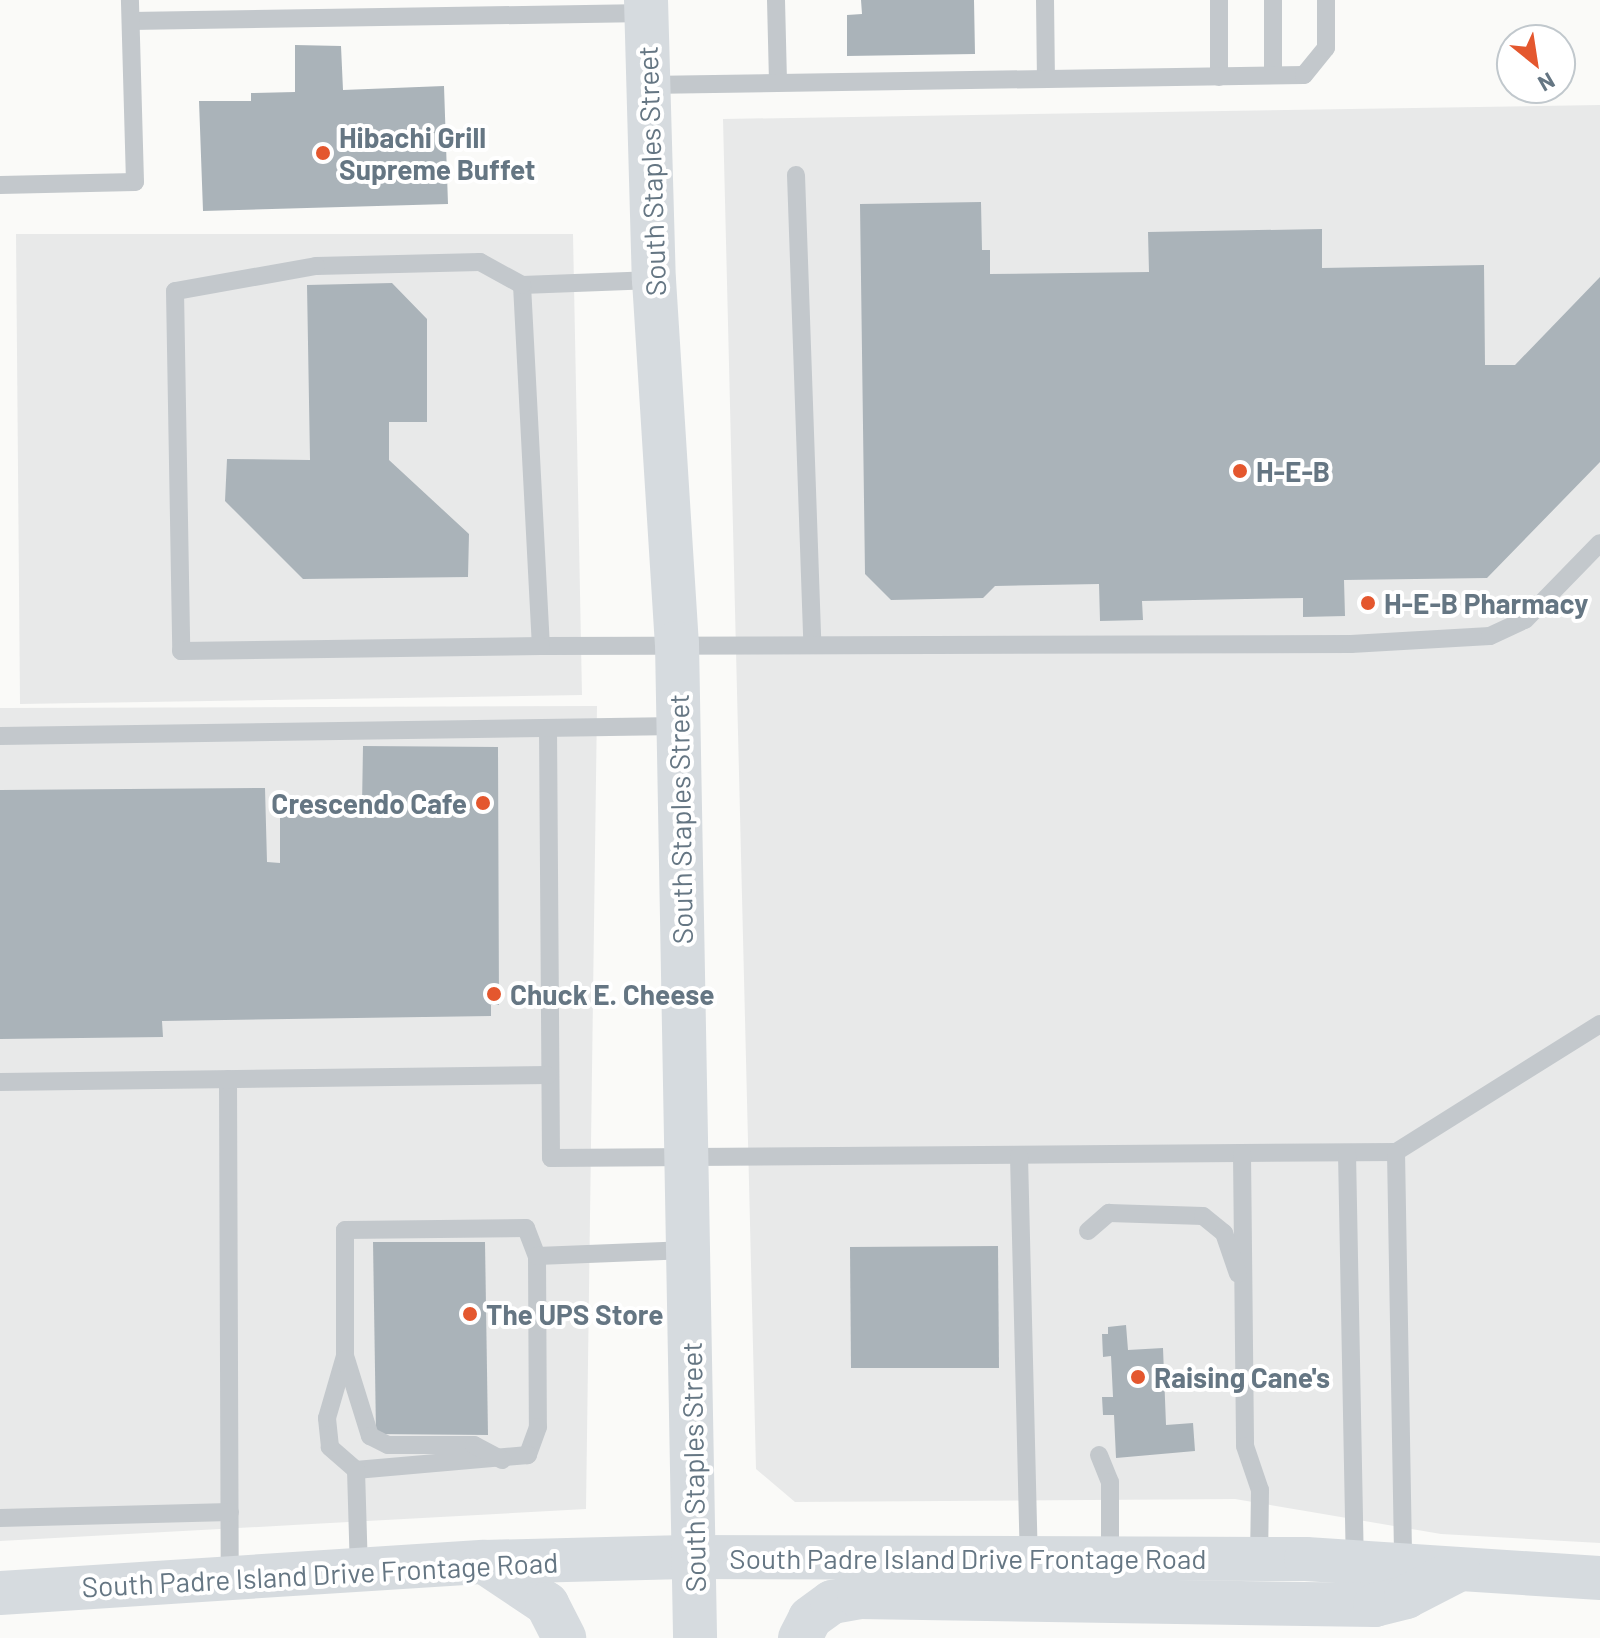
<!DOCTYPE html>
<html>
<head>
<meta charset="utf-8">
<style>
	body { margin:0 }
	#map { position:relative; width:1600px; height:1638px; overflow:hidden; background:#fafaf8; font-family:Barlow,sans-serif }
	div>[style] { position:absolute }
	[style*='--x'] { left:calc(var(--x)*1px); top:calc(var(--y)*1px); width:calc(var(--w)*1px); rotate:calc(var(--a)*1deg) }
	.built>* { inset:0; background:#e8e9e9 }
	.building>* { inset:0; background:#aab3b9 }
	.lane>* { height:18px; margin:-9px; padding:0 9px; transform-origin:9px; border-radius:9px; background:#c3c8cc }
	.secondary>* { height:44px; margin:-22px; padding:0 22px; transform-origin:22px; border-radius:22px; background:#d6dbdf }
	.primary>* { height:44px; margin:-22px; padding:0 22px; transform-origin:22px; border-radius:22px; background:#d6dbdf }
	.dots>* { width:22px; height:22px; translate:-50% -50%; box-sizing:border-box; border:4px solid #fff; border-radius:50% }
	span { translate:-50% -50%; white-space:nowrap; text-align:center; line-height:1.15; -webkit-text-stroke:8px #fff; paint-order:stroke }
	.poi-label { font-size:28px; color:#657683; font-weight:700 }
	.left { translate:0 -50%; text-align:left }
	.right { translate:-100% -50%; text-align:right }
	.street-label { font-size:28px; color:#657683 }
	.north { position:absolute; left:1496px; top:24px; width:80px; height:80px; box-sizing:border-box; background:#fff; border:2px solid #c1c8cd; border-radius:50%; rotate:150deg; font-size:22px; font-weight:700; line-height:32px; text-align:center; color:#657683 }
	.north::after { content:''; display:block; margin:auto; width:28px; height:36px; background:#e4572e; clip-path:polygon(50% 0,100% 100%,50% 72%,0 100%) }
</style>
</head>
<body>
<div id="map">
	<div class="built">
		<i style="clip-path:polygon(1600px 105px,1600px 1543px,1441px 1534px,1235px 1499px,795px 1502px,756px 1469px,723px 119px)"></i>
		<i style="clip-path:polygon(16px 234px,573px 234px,582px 695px,20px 704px)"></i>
		<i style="clip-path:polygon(597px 706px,586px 1509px,0 1541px,0 708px)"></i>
	</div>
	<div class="building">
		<i style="clip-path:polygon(861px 0,974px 0,975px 54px,847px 56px,847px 15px,862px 14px)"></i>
		<i style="clip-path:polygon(295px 45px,341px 46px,343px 90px,444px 86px,448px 204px,203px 211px,199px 101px,251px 101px,251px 93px,295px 92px)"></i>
		<i style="clip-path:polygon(981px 202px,982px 250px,990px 250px,990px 274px,1149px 272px,1148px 232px,1322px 229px,1322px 268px,1484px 265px,1485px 365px,1515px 365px,1600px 277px,1600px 462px,1487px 578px,1344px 580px,1345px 616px,1303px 617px,1303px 598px,1142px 601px,1143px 620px,1100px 621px,1099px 584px,995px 586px,983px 598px,891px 600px,865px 574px,860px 204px)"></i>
		<i style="clip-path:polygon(392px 283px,427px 319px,427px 422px,389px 422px,389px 460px,469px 534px,468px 577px,303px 579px,225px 501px,227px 459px,310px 460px,307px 285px)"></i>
		<i style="clip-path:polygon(363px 746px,498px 747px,499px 1005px,491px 1005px,491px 1016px,162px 1021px,163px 1037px,0 1039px,0 790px,265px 788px,267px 862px,280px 863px,280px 805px,362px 806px)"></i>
		<i style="clip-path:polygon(373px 1242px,485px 1242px,488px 1435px,376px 1434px)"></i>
		<i style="clip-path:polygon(998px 1246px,999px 1368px,851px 1368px,850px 1247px)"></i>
		<i style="clip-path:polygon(1126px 1325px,1128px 1350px,1163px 1348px,1166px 1425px,1193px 1423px,1195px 1451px,1116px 1458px,1114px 1415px,1103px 1415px,1102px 1397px,1113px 1397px,1111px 1356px,1103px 1357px,1102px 1334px,1108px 1334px,1108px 1327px)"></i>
	</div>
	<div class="lane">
		<i style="--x:776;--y:0;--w:82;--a:88.6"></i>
		<i style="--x:1045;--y:0;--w:79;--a:89.3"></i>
		<i style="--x:1219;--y:0;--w:77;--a:90"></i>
		<i style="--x:131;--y:21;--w:516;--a:-0.89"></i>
		<i style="--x:1273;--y:75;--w:75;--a:-90"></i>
		<i style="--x:647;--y:85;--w:657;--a:-0.87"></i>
		<i style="--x:1304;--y:75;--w:35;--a:-51"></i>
		<i style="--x:1326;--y:48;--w:48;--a:-90"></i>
		<i style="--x:796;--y:175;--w:468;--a:88"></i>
		<i style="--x:0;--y:185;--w:135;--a:-1.3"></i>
		<i style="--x:135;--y:182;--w:182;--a:-91.6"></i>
		<i style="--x:654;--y:280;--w:132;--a:177.8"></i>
		<i style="--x:522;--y:285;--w:361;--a:87"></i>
		<i style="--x:541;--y:646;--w:810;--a:-0.14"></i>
		<i style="--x:1351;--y:644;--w:139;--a:-3.3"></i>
		<i style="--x:1490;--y:636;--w:38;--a:-25"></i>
		<i style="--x:1525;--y:620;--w:107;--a:-45.8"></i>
		<i style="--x:522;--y:285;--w:48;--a:-151.3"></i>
		<i style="--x:480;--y:262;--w:164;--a:178.6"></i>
		<i style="--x:316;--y:266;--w:143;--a:169.9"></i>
		<i style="--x:175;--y:291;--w:360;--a:89"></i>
		<i style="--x:181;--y:651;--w:360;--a:-0.8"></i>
		<i style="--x:548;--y:728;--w:430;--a:89.6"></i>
		<i style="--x:551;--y:1158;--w:845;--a:-0.41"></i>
		<i style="--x:1396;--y:1152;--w:241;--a:-32.1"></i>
		<i style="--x:0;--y:736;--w:678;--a:-0.85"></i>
		<i style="--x:228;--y:1079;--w:499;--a:89.8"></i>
		<i style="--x:0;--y:1082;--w:548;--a:-0.73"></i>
		<i style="--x:1396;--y:1152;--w:413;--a:89"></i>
		<i style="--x:1347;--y:1153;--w:408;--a:88.9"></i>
		<i style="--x:1242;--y:1154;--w:292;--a:89.4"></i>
		<i style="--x:1245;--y:1446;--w:46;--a:71.2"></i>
		<i style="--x:1260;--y:1490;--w:69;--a:90.8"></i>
		<i style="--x:1019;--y:1156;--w:401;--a:88.6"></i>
		<i style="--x:526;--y:1228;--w:30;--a:69"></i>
		<i style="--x:537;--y:1256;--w:171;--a:89.7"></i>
		<i style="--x:538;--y:1427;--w:30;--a:110"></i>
		<i style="--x:528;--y:1455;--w:173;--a:175"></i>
		<i style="--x:356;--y:1470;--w:35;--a:-139"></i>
		<i style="--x:330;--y:1447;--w:29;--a:-96"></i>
		<i style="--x:327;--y:1418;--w:65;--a:-73.8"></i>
		<i style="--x:345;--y:1356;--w:126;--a:-90"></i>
		<i style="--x:345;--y:1230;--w:181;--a:-0.6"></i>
		<i style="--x:1088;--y:1231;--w:28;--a:-41"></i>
		<i style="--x:1109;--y:1213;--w:94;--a:1.8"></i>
		<i style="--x:1203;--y:1216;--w:27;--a:39"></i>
		<i style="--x:1224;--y:1233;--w:43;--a:71.1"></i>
		<i style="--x:537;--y:1256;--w:152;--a:-2.3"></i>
		<i style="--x:346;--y:1359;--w:81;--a:72.7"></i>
		<i style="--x:370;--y:1436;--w:20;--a:27"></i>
		<i style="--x:388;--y:1445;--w:86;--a:0"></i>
		<i style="--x:474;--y:1445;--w:32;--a:28"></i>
		<i style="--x:1099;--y:1455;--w:29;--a:68"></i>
		<i style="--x:1110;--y:1482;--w:76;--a:90"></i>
		<i style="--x:356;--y:1470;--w:100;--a:88.3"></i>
		<i style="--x:0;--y:1518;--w:230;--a:-1.5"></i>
	</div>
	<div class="secondary">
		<i style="--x:484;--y:1562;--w:76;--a:33.7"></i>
		<i style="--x:547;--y:1604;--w:38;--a:63"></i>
		<i style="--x:0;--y:1593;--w:485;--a:-3.7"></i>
		<i style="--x:484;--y:1562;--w:211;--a:-1.4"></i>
		<i style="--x:695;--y:1557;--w:611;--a:0.19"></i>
		<i style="--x:1306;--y:1559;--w:295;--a:3.7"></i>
		<i style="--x:800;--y:1638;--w:22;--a:-63"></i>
		<i style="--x:810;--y:1618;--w:27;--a:-36"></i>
		<i style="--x:832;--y:1602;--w:27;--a:-10"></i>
		<i style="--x:859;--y:1597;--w:516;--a:0.89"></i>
		<i style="--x:1375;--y:1605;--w:32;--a:-14"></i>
		<i style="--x:1406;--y:1597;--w:59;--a:-27.4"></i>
	</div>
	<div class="primary">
		<i style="--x:646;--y:0;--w:280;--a:88.4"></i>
		<i style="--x:654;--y:280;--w:364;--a:86.4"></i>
		<i style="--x:677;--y:643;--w:995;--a:88.96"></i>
	</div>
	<div class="dots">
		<i style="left:323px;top:153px;background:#e4572e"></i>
		<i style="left:1240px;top:471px;background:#e4572e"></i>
		<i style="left:1368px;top:603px;background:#e4572e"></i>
		<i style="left:483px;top:803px;background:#e4572e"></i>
		<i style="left:494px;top:994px;background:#e4572e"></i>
		<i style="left:470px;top:1314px;background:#e4572e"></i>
		<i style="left:1138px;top:1377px;background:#e4572e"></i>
	</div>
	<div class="poi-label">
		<span class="left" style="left:339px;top:153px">Hibachi Grill<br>Supreme Buffet</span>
		<span class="left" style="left:1256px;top:471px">H-E-B</span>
		<span class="left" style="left:1384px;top:603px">H-E-B Pharmacy</span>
		<span class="right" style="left:467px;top:803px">Crescendo Cafe</span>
		<span class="left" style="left:510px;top:994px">Chuck E. Cheese</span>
		<span class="left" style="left:486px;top:1314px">The UPS Store</span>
		<span class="left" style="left:1154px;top:1377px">Raising Cane's</span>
	</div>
	<div class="street-label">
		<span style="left:651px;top:171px;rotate:-92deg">South Staples Street</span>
		<span style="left:680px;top:819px;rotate:-91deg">South Staples Street</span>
		<span style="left:693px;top:1467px;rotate:-91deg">South Staples Street</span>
		<span style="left:968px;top:1558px">South Padre Island Drive Frontage Road</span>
		<span style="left:320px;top:1574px;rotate:-3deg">South Padre Island Drive Frontage Road</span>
	</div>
	<div class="north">N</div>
</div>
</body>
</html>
